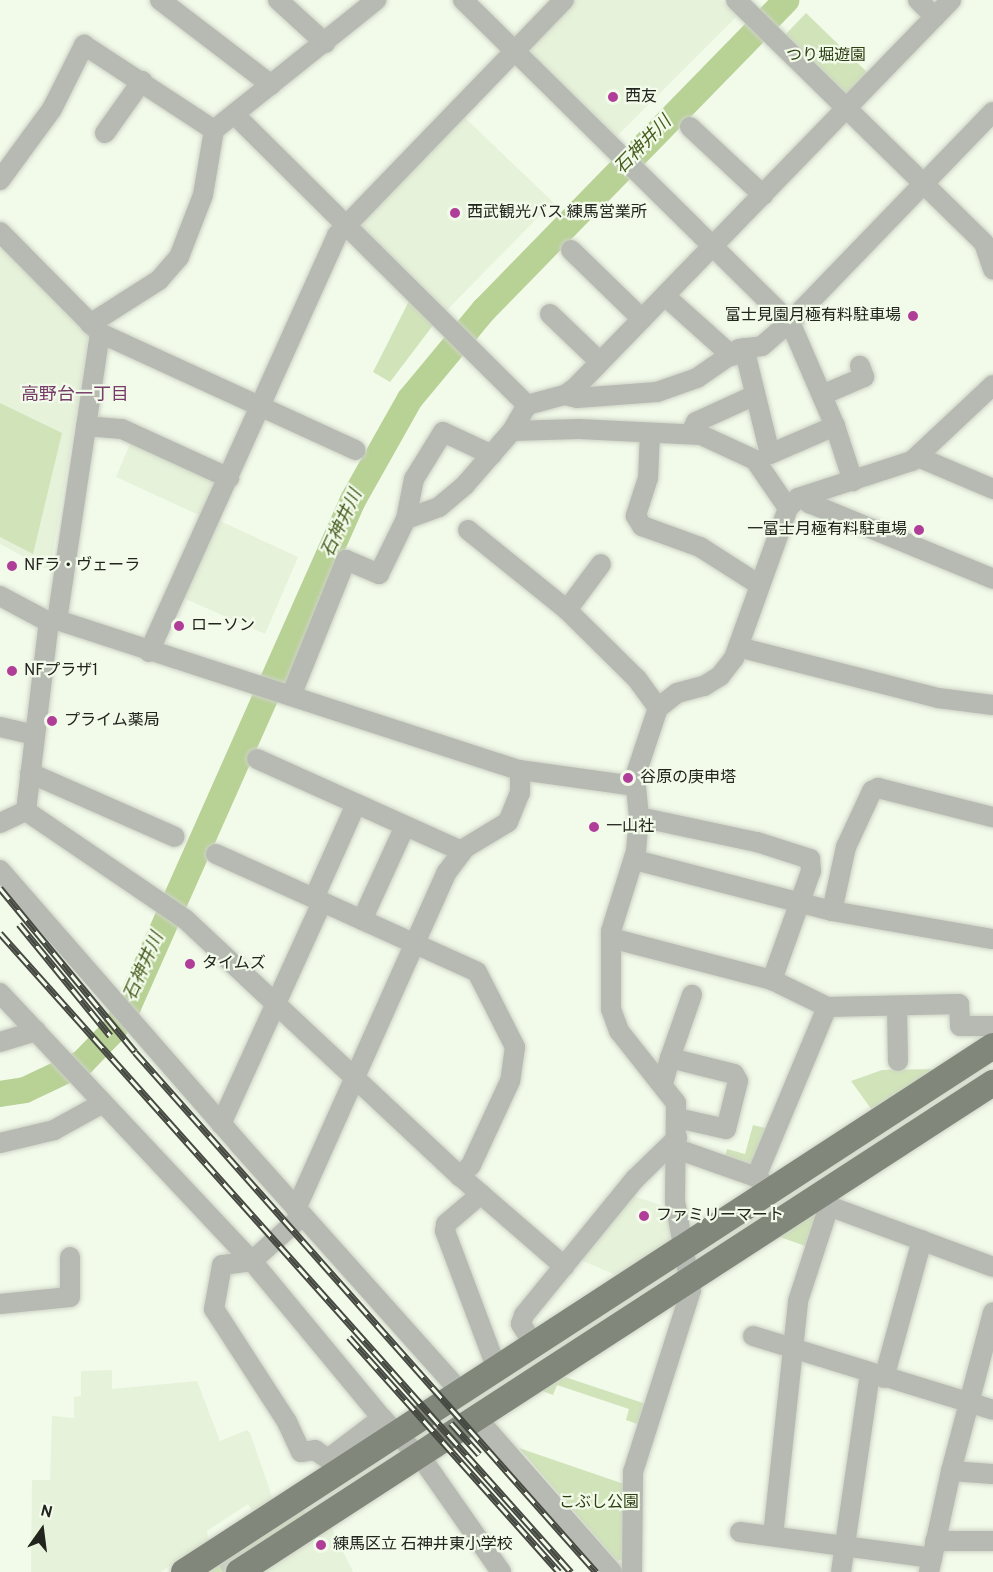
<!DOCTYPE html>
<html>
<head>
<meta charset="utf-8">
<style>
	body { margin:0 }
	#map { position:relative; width:993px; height:1572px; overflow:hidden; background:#f2faea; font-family:Overpass,"Noto Sans JP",sans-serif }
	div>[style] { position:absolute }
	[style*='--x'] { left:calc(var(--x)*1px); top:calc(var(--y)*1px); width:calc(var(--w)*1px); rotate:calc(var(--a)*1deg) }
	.built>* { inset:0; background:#e7f2da }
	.green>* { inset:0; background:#d1e4b9 }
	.river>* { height:26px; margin:-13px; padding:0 13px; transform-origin:13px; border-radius:13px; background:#b8d195 }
	.major-tunnel>* { height:26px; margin-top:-13px; transform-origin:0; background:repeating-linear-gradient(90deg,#c8cfc1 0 26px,transparent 0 39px) }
	.roads { filter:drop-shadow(0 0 2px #cdd3c5) drop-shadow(0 0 2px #cdd3c5) }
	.minor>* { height:20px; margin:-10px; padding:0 10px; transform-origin:10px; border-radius:10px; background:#b7bab3 }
	.major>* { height:26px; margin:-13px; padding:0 13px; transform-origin:13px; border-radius:13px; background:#81877b }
	.rail>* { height:7px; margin-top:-3.5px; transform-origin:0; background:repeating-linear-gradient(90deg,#f2faea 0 14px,#464941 0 28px); box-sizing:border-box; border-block:2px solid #464941 }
	.dots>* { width:16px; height:16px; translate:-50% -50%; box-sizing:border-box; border:3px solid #f2faea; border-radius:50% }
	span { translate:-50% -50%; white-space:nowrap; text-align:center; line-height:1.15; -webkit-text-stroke:4.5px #f2faea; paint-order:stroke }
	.park-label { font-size:16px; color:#2e3d12 }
	.poi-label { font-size:16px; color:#22241e }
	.left { translate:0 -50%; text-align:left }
	.right { translate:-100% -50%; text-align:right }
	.water-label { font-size:18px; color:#455b1c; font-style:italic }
	.neighbourhood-label { font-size:18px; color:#763c68 }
	.north { position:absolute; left:12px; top:1500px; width:60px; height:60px; -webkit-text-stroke:4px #f2faea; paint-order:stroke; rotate:14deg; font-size:16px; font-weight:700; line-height:24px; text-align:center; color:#22241e }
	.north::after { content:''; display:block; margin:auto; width:21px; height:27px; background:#22241e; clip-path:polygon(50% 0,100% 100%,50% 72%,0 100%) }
</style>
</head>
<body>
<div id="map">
	<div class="built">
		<i style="clip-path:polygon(575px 0,721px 0,737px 16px,614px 139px,528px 55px,528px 49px)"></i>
		<i style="clip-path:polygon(463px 116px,553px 202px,444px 313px,358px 224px)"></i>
		<i style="clip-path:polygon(0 242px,89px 336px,50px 571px,0 544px)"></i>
		<i style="clip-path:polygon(132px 439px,219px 480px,201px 516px,116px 477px)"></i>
		<i style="clip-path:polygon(218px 520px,298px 557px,265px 634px,181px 597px)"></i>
		<i style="clip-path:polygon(628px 1194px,669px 1208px,676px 1238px,618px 1276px,576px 1258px)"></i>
		<i style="clip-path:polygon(112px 1370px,112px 1389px,197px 1381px,220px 1441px,247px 1430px,250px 1433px,273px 1499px,254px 1513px,248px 1504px,207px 1531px,208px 1540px,161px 1572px,31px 1572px,32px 1480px,50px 1480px,52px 1416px,74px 1418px,74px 1397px,81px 1396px,81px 1371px)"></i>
		<i style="clip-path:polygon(331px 1527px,353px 1572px,260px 1572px)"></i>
	</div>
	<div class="green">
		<i style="clip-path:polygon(806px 13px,869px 74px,850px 94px,840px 92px,783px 37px)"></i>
		<i style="clip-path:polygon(410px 299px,434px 324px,390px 382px,373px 372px)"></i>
		<i style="clip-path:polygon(0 403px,62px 433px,33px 554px,0 537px)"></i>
		<i style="clip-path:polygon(938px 1069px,872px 1110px,851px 1081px,882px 1070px)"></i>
		<i style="clip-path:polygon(753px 1125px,769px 1129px,748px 1169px,724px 1160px,727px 1149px,745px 1154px)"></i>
		<i style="clip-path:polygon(820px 1209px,808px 1247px,777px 1236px)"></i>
		<i style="clip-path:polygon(562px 1376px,646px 1404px,640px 1425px,626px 1420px,629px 1409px,557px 1385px,553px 1395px,540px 1390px)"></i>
		<i style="clip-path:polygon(519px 1448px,624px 1484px,625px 1559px,617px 1561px)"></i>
		<i style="clip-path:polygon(301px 1506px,309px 1519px,223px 1572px,197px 1572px)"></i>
	</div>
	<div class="river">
		<i style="--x:0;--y:1094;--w:25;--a:-9"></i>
		<i style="--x:25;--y:1090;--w:63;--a:-25.3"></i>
		<i style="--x:82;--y:1063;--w:45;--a:-45.9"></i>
		<i style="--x:113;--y:1031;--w:28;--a:-58"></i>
		<i style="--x:128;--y:1007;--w:555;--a:-66.07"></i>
		<i style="--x:353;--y:500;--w:116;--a:-60.6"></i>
		<i style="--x:410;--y:399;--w:116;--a:-50.3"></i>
		<i style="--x:484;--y:310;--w:433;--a:-45.7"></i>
	</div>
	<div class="major-tunnel">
		<i style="--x:223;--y:1572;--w:39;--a:-32"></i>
	</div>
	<div class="roads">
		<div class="minor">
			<i style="--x:160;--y:0;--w:140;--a:37.4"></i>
			<i style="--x:278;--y:0;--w:64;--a:42.5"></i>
			<i style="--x:463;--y:0;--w:459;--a:44.6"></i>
			<i style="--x:790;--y:322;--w:113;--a:66.6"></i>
			<i style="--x:835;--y:426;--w:58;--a:71.9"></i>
			<i style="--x:736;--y:0;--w:347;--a:44.4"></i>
			<i style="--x:984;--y:243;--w:28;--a:71"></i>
			<i style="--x:918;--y:0;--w:24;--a:45"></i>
			<i style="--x:234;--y:114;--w:413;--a:44.8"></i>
			<i style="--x:527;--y:405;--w:39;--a:-15"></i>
			<i style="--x:565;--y:395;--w:14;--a:-36"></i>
			<i style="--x:576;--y:387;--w:539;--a:-45.9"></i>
			<i style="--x:690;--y:127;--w:100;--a:43"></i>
			<i style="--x:105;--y:133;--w:64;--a:-54.6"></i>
			<i style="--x:0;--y:180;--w:88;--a:-53.8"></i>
			<i style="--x:52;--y:109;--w:72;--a:-63.4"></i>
			<i style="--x:84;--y:45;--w:155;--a:33.2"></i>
			<i style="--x:0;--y:232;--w:142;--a:45.3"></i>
			<i style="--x:100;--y:333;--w:290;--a:98.5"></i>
			<i style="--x:571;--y:250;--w:99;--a:44.2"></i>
			<i style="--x:665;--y:296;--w:90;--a:41.8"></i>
			<i style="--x:550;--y:314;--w:69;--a:43.8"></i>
			<i style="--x:90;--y:324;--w:82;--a:-32.5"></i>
			<i style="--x:159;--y:280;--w:30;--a:-49"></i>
			<i style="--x:179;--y:257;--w:66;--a:-68.8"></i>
			<i style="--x:203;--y:195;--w:66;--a:-80.4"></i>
			<i style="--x:214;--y:130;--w:208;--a:-38.7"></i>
			<i style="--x:100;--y:333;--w:281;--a:24.6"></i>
			<i style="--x:744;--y:348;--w:109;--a:76.2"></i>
			<i style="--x:770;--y:454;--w:71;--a:-23.3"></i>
			<i style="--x:565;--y:395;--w:12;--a:14"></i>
			<i style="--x:577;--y:398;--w:80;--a:-4.3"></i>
			<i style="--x:657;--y:392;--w:42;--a:-19.3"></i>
			<i style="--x:697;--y:378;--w:51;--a:-34.6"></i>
			<i style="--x:739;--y:349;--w:23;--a:-7"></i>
			<i style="--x:762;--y:346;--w:37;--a:-41"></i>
			<i style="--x:790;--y:322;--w:292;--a:-46"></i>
			<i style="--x:822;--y:395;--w:46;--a:-23.2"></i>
			<i style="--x:864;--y:377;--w:12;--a:-110"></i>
			<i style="--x:86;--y:426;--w:36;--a:5"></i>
			<i style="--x:122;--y:429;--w:118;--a:24.6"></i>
			<i style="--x:512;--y:431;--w:67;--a:-1.7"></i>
			<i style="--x:579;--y:429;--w:122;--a:2.8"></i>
			<i style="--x:701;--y:435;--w:60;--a:24.8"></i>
			<i style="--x:755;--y:460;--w:58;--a:55.5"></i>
			<i style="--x:650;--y:433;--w:45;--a:92.5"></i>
			<i style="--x:648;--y:478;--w:40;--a:108"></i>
			<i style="--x:636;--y:516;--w:12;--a:59"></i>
			<i style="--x:642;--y:526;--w:62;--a:19.9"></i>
			<i style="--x:700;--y:547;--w:69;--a:32.5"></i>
			<i style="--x:691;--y:433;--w:12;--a:-66"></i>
			<i style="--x:696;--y:422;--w:63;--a:-24.5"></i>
			<i style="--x:918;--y:457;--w:82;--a:23.1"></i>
			<i style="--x:806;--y:496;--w:8;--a:67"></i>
			<i style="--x:809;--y:503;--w:199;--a:22.4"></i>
			<i style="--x:406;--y:519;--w:35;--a:-20"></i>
			<i style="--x:439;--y:507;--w:34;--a:-40"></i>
			<i style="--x:465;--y:485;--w:72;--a:-49"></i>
			<i style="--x:512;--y:431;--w:30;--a:-60"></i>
			<i style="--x:468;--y:530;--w:127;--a:38.9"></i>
			<i style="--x:567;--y:610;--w:98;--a:44.6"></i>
			<i style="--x:637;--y:679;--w:36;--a:54"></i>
			<i style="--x:0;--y:596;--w:55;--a:28"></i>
			<i style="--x:49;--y:622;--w:8;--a:-14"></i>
			<i style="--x:57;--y:620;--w:487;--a:18"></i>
			<i style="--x:520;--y:770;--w:116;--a:7.9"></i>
			<i style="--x:567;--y:610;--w:57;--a:-53.5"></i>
			<i style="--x:738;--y:647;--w:206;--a:14.3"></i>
			<i style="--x:938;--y:698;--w:55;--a:7.3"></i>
			<i style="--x:149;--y:652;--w:457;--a:-65.7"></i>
			<i style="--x:337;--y:235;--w:327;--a:-46"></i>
			<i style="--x:291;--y:696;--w:147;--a:-68"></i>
			<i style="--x:346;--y:560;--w:36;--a:23"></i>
			<i style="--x:379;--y:574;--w:61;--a:-63.9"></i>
			<i style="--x:406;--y:519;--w:41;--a:-78.7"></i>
			<i style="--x:414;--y:479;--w:55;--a:-58.3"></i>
			<i style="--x:443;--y:432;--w:54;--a:25.1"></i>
			<i style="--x:0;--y:727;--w:36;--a:13"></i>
			<i style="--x:257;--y:759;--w:225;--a:24.2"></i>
			<i style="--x:30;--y:773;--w:158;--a:23.8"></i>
			<i style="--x:26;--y:811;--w:192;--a:34.2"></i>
			<i style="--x:185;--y:919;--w:376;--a:43.1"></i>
			<i style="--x:460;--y:1176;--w:138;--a:40.9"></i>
			<i style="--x:26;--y:811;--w:190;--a:-83.1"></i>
			<i style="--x:639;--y:817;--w:121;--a:12"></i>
			<i style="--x:757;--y:842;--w:56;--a:17.8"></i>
			<i style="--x:810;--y:859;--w:12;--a:85"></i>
			<i style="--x:811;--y:871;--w:116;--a:109.7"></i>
			<i style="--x:0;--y:823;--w:29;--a:-25"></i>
			<i style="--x:216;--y:854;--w:286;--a:24.3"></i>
			<i style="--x:477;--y:972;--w:84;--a:63.1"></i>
			<i style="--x:515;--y:1047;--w:34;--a:98"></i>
			<i style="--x:510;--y:1081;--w:93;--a:114.9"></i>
			<i style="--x:471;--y:1165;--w:16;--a:135"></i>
			<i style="--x:635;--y:860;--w:203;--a:14.5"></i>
			<i style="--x:832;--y:911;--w:163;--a:9.9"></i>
			<i style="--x:0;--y:870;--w:362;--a:48.9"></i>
			<i style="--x:238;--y:1143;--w:334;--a:48.2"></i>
			<i style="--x:314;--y:898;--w:103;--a:-65.9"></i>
			<i style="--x:832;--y:911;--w:66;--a:-77.7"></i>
			<i style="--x:846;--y:847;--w:62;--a:-65.1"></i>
			<i style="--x:872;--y:791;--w:7;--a:-27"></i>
			<i style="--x:878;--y:788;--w:119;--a:14.2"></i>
			<i style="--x:362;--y:920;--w:103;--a:-65.4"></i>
			<i style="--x:611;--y:938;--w:166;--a:14.6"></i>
			<i style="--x:772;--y:980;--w:61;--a:26.1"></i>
			<i style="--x:827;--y:1007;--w:132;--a:-1.3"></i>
			<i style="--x:959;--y:1004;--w:22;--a:87"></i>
			<i style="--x:960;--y:1026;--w:33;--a:0"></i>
			<i style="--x:0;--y:993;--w:368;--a:46.8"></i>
			<i style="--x:252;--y:1261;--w:204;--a:50.4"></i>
			<i style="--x:382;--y:1418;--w:62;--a:46.3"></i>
			<i style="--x:425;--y:1463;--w:133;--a:55.1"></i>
			<i style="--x:897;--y:1006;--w:55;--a:89"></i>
			<i style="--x:0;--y:1042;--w:38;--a:-17"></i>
			<i style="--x:670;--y:1058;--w:67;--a:-70.8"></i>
			<i style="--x:663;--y:1084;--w:27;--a:-75"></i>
			<i style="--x:670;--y:1058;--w:66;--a:14"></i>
			<i style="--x:734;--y:1074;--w:8;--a:60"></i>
			<i style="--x:738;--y:1081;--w:49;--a:104"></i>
			<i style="--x:726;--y:1129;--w:50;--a:-167.3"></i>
			<i style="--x:221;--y:1124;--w:244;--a:-65.5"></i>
			<i style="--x:0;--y:1143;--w:56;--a:-13.5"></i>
			<i style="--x:54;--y:1130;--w:56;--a:-28.9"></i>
			<i style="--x:677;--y:1149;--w:84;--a:19.5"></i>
			<i style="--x:756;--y:1177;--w:13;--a:39"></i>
			<i style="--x:756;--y:1177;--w:184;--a:-67.3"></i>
			<i style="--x:481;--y:1194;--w:46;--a:139.4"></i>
			<i style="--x:446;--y:1224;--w:7;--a:98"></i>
			<i style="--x:445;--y:1231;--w:147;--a:69.4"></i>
			<i style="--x:822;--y:1196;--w:12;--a:55"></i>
			<i style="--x:829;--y:1206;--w:175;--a:20.4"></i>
			<i style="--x:296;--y:1209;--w:369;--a:-65.9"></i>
			<i style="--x:447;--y:872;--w:30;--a:-53"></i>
			<i style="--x:465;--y:848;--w:50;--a:-31.2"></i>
			<i style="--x:508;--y:822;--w:31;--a:-68"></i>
			<i style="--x:520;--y:793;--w:23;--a:-90"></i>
			<i style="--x:302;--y:1216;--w:67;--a:138"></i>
			<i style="--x:252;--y:1261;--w:30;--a:172"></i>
			<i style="--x:222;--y:1265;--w:45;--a:100.3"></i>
			<i style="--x:214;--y:1309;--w:135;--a:57.1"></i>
			<i style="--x:287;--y:1422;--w:33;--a:65"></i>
			<i style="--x:301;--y:1452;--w:14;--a:-8"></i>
			<i style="--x:315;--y:1450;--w:16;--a:35"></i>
			<i style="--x:328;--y:1459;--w:68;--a:-37.2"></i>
			<i style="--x:0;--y:1304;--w:70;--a:-5.7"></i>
			<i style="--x:70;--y:1297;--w:40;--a:-90"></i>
			<i style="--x:753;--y:1336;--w:251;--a:17.1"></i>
			<i style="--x:534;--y:1345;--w:25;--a:-122"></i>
			<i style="--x:521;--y:1324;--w:9;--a:-72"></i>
			<i style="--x:524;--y:1315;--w:176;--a:-50.8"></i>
			<i style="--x:635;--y:1179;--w:59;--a:-44.3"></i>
			<i style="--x:884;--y:1378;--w:143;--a:-74.6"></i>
			<i style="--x:476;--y:1417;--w:206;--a:48.7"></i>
			<i style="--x:951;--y:1471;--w:42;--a:4.1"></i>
			<i style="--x:740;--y:1532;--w:194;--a:7.7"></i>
			<i style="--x:773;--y:1536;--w:236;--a:-83.9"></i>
			<i style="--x:798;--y:1301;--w:100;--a:-71.9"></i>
			<i style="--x:935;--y:1541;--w:58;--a:0"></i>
			<i style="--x:632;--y:1572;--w:100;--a:-89.4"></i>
			<i style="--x:633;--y:1472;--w:191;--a:-72.3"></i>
			<i style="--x:691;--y:1290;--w:90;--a:-100.2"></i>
			<i style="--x:675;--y:1201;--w:98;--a:-89.4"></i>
			<i style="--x:676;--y:1103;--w:92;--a:-128.4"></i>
			<i style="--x:619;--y:1031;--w:23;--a:-110"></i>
			<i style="--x:611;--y:1009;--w:78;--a:-90"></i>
			<i style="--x:611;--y:931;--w:84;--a:-72.6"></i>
			<i style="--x:636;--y:851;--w:34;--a:-85"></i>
			<i style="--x:639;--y:817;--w:40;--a:-95.7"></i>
			<i style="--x:635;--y:777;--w:73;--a:-71.6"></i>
			<i style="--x:658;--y:708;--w:24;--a:-38"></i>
			<i style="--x:677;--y:693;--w:28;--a:-15"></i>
			<i style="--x:704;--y:686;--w:19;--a:-32"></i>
			<i style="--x:720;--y:676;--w:23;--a:-52"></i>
			<i style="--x:734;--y:658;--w:159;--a:-70.2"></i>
			<i style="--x:788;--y:508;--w:14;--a:-45"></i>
			<i style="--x:798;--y:498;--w:120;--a:-18"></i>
			<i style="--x:912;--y:461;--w:111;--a:-43.2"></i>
			<i style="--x:841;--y:1572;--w:201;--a:-81.7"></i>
			<i style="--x:929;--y:1572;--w:103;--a:-77.7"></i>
			<i style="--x:951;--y:1471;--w:164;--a:-75.2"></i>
		</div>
		<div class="major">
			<i style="--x:184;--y:1572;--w:965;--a:-33.03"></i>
			<i style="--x:239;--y:1572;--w:899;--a:-32.97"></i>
		</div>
	</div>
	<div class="rail">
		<i style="--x:0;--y:888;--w:212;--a:50.5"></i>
		<i style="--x:135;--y:1052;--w:695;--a:48.44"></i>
		<i style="--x:19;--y:924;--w:144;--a:50.7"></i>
		<i style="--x:0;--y:933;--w:857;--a:48.22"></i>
		<i style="--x:349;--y:1337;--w:315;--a:48.2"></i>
		<i style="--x:451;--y:1423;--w:42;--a:47.9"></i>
	</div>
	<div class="dots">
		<i style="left:613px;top:97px;background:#b03e99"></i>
		<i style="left:455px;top:213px;background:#b03e99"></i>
		<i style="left:913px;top:316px;background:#b03e99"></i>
		<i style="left:919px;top:530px;background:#b03e99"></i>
		<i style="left:12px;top:566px;background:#b03e99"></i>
		<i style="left:179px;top:626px;background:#b03e99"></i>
		<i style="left:12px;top:671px;background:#b03e99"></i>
		<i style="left:52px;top:721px;background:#b03e99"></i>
		<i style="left:628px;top:778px;background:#b03e99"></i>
		<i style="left:594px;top:827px;background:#b03e99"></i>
		<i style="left:190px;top:964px;background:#b03e99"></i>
		<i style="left:644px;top:1216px;background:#b03e99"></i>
		<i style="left:321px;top:1545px;background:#b03e99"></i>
	</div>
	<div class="park-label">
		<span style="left:826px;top:56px">つり堀遊園</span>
		<span style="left:599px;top:1503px">こぶし公園</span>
	</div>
	<div class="poi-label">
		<span class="left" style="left:625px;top:97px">西友</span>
		<span class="left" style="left:467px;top:213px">西武観光バス 練馬営業所</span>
		<span class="right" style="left:901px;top:316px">富士見園月極有料駐車場</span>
		<span class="right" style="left:907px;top:530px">一富士月極有料駐車場</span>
		<span class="left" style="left:24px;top:566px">NFラ・ヴェーラ</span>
		<span class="left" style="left:191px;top:626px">ローソン</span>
		<span class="left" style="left:24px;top:671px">NFプラザ1</span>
		<span class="left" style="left:64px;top:721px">プライム薬局</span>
		<span class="left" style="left:640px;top:778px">谷原の庚申塔</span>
		<span class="left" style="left:606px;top:827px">一山社</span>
		<span class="left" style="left:202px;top:964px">タイムズ</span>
		<span class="left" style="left:656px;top:1216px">ファミリーマート</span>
		<span class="left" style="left:333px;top:1545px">練馬区立 石神井東小学校</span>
	</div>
	<div class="water-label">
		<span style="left:644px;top:146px;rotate:-46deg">石神井川</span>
		<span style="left:343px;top:524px;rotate:-65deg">石神井川</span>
		<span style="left:145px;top:967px;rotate:-66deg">石神井川</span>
	</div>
	<div class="neighbourhood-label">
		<span style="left:75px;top:396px">高野台一丁目</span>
	</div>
	<div class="north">N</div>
</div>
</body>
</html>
